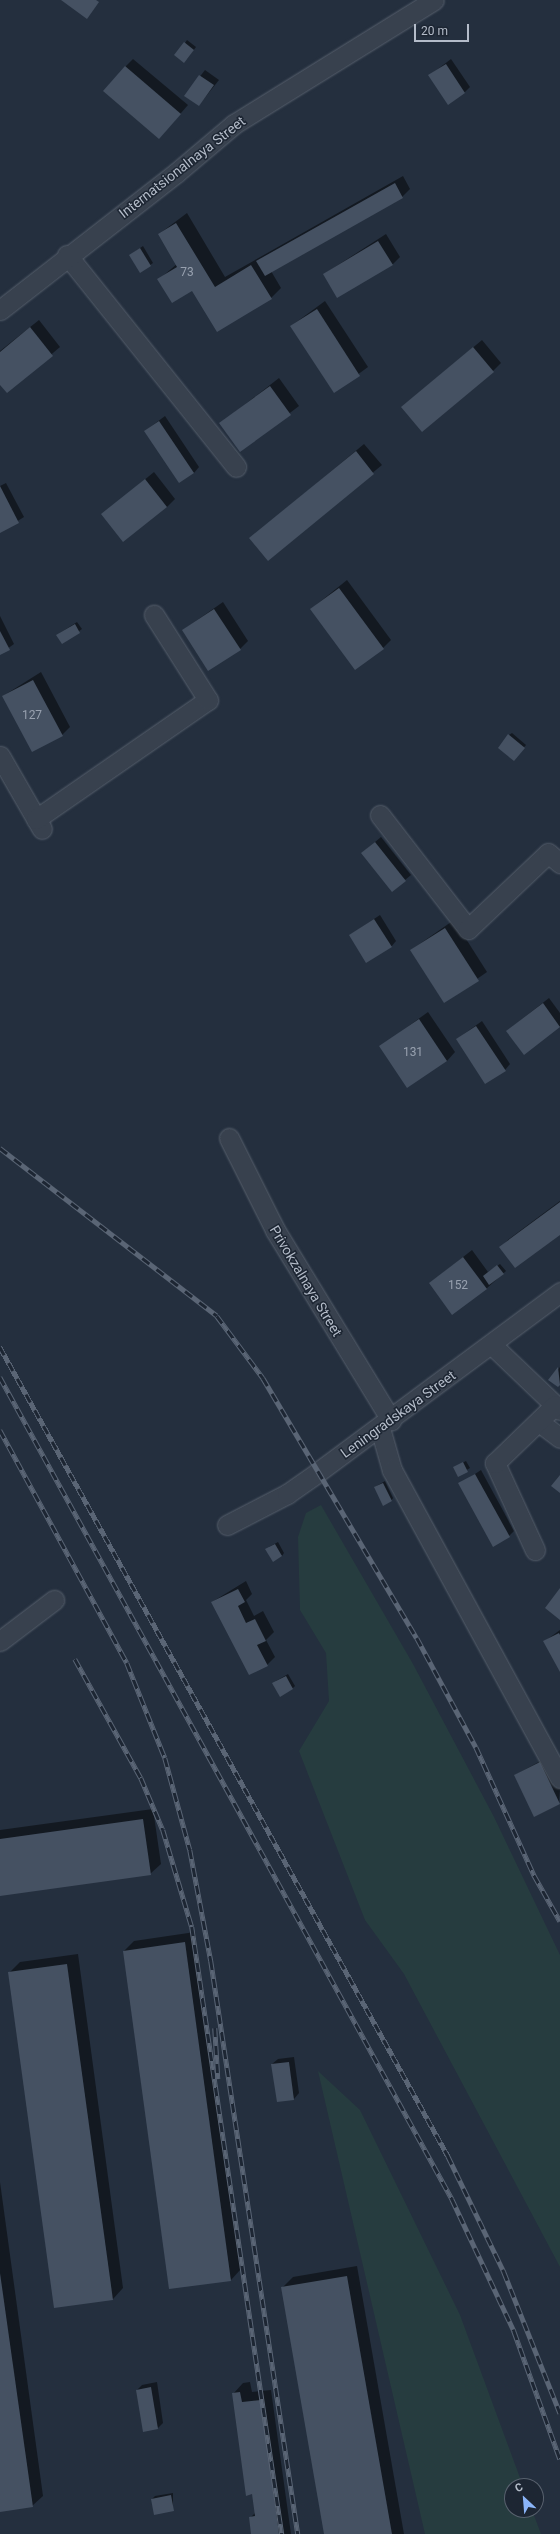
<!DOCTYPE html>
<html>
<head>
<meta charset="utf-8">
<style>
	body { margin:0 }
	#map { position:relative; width:560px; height:2534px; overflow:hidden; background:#242f3e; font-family:Roboto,sans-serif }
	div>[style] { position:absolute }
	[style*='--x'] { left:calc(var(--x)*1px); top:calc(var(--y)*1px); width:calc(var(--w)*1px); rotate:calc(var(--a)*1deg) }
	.green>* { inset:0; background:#263c3f }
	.shadow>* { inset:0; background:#0007 }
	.building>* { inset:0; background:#455162 }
	.roads { filter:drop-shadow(0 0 1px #565f6c) drop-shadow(0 0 1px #565f6c) }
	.minor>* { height:19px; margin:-9.5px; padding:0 9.5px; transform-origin:9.5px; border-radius:9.5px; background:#38414e }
	.rail>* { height:4.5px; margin-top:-2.25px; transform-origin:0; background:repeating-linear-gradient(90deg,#1d2633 0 9px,#5a6575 0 18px); box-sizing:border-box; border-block:1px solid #5a6575 }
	span { translate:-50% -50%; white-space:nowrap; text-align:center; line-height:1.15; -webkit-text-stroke:3px #1d2633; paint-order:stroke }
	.number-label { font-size:12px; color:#98a1af }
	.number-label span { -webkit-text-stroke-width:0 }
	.street-label { font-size:14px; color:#b4bcc9 }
	.north { position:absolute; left:504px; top:2478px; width:40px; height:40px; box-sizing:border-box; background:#1d2633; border:1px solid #59626f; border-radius:50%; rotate:334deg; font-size:11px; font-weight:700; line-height:16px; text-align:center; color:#b4bcc9 }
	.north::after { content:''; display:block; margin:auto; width:14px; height:18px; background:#8ab4f8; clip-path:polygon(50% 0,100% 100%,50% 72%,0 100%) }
	.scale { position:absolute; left:414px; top:24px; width:55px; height:18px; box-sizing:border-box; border:2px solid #b4bcc9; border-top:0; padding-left:5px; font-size:12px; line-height:14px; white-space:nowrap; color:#b4bcc9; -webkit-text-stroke:3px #1d2633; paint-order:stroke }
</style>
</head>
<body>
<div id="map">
	<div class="green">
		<i style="clip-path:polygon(321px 1505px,413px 1664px,494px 1817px,560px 1955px,560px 2267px,404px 1974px,365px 1920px,299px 1751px,329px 1701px,326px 1653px,300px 1610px,298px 1537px,306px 1513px)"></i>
		<i style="clip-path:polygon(318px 2071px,360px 2110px,460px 2315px,523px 2486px,512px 2486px,512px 2510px,532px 2510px,541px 2534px,425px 2534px)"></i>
	</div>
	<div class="shadow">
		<i style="clip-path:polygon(187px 40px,196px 47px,187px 59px,185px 43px)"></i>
		<i style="clip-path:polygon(133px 59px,188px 105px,167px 129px,125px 67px)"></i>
		<i style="clip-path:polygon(451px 59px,470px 87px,464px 93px,430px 75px)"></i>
		<i style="clip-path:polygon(205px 70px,219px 80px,199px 105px,185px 96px)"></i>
		<i style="clip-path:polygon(403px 176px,410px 189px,402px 197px,271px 271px,281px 288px,271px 298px,192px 290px,158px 280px,177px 264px,159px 234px,187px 213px,225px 277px)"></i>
		<i style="clip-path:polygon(386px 234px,400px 257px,392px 265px,324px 274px)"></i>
		<i style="clip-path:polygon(143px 246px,153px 263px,140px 272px,133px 253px)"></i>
		<i style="clip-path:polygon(325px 301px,368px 367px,334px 392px,291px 326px)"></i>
		<i style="clip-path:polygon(39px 320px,60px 347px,7px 392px,0 384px,0 351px)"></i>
		<i style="clip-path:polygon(482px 340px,501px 363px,493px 371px,402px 407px)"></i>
		<i style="clip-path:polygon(279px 378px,299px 406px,241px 450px,221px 423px)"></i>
		<i style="clip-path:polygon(165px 416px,199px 467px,194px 473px,145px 431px)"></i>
		<i style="clip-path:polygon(364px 444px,382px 465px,268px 559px,251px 538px)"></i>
		<i style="clip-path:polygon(154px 472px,175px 499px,167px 507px,103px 514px)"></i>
		<i style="clip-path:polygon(6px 483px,24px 517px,0 532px,0 486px)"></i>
		<i style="clip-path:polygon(347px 580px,391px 640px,383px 648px,311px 609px)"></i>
		<i style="clip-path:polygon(223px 602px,248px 641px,240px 649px,183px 630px)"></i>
		<i style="clip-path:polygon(0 616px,14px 644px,0 654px)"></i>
		<i style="clip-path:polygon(77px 622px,82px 629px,62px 643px,60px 633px)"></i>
		<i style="clip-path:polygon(41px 672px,70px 727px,62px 735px,3px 696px)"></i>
		<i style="clip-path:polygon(512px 733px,526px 745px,516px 757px,509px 735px)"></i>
		<i style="clip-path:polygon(381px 837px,411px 875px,405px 880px,362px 853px)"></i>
		<i style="clip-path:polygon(380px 915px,396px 941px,391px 947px,350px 935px)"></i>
		<i style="clip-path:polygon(454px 920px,487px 972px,444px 1002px,411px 950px)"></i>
		<i style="clip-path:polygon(549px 998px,560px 1013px,560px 1026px,524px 1053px,513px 1026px)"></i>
		<i style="clip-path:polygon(428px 1012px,455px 1052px,447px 1061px,381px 1046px)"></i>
		<i style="clip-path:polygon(482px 1021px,510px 1064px,505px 1070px,457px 1039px)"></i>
		<i style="clip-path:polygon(560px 1201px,560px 1234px,501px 1247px,509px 1239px)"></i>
		<i style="clip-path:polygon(472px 1250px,488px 1272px,500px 1264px,506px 1271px,486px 1289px,430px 1283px)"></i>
		<i style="clip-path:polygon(560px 1367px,560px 1384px,558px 1386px,550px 1380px)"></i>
		<i style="clip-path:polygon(466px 1461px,470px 1468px,458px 1475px,454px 1467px)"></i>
		<i style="clip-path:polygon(481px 1470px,514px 1531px,509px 1536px,460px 1484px)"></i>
		<i style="clip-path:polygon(385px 1481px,393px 1498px,391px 1501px,375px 1487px)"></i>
		<i style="clip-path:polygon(278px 1542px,284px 1553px,282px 1556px,269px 1547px)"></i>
		<i style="clip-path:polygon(246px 1581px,252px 1594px,246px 1600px,254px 1616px,263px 1611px,274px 1632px,266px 1640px,275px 1657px,267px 1665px,212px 1602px)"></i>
		<i style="clip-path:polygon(560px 1630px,560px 1670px,545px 1641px)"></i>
		<i style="clip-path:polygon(288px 1674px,295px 1686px,293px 1688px,276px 1681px)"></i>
		<i style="clip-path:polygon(546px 1758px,560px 1789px,559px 1804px,515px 1775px)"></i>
		<i style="clip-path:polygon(153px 1809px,161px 1864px,150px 1874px,0 1895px,0 1830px)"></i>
		<i style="clip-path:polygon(195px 1932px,241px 2269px,231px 2280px,124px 1951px,134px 1941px)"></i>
		<i style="clip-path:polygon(78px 1954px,123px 2288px,113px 2299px,55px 2306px,9px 1973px,20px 1962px)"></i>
		<i style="clip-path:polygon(294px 2057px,299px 2093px,294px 2099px,272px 2064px,278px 2059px)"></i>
		<i style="clip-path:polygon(0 2182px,43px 2496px,32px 2506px,0 2511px)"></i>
		<i style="clip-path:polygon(357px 2266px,404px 2534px,325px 2534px,282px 2288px,293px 2277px)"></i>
		<i style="clip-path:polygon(157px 2382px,163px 2423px,158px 2428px,137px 2390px,142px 2385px)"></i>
		<i style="clip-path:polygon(250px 2382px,252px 2392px,271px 2390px,291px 2534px,252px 2534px,250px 2518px,256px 2512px,233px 2394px,243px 2383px)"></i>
		<i style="clip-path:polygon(173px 2493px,173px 2510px,152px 2499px,155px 2496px)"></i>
	</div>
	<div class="building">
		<i style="clip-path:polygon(61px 0,96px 0,99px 2px,87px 19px)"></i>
		<i style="clip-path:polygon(184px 42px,194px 50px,184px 63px,174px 55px)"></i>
		<i style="clip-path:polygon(446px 64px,465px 93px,448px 105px,428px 75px)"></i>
		<i style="clip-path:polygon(125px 66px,181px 114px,159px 139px,103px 91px)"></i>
		<i style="clip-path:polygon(199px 75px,214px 85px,199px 106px,184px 96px)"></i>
		<i style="clip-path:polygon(395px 183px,403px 198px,265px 276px,256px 261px)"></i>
		<i style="clip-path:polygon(176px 223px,215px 287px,251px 265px,272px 299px,217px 332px,192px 291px,172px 303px,157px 279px,177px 267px,158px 234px)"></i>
		<i style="clip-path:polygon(378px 241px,393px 265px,337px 298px,323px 274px)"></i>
		<i style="clip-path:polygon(140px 248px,151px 266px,140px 273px,129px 255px)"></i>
		<i style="clip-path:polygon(317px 309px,360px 376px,334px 393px,290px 326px)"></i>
		<i style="clip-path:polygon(30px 327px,53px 356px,7px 393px,0 385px,0 352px)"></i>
		<i style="clip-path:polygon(473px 347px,494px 372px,422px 432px,401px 407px)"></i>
		<i style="clip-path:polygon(270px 386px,291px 415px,240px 452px,219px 423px)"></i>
		<i style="clip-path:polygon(159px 421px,194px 473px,179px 483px,144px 431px)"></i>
		<i style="clip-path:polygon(356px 451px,374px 474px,268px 561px,249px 538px)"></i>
		<i style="clip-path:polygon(145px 479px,167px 507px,123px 542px,101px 514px)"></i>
		<i style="clip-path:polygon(0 486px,19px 523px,0 533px)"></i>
		<i style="clip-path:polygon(339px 588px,384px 649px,355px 670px,310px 609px)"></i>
		<i style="clip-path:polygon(214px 609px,241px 650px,208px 671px,182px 630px)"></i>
		<i style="clip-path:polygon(75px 624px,80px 633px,62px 644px,56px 635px)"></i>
		<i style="clip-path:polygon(0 631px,10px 650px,0 655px)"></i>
		<i style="clip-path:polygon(33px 680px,63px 736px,32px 752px,2px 696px)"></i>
		<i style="clip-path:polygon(508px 734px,525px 748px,514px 761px,498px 748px)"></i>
		<i style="clip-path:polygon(375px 842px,406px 881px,392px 892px,361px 853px)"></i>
		<i style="clip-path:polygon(374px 919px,392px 947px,366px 963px,349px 935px)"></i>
		<i style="clip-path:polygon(445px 928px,479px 981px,444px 1003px,410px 950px)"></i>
		<i style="clip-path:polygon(543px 1003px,560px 1027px,524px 1055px,506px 1031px)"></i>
		<i style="clip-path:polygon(419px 1019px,447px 1061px,407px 1088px,379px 1046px)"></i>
		<i style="clip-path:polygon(476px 1026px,506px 1071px,485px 1084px,456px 1039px)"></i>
		<i style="clip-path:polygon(560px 1202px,560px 1235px,515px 1268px,499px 1247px)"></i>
		<i style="clip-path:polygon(463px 1257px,487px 1289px,452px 1315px,429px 1283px)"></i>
		<i style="clip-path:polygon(497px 1265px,504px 1274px,489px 1285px,483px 1276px)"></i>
		<i style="clip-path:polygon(558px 1367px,560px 1385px,558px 1387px,548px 1380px)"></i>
		<i style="clip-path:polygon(463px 1462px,468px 1472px,458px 1477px,453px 1467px)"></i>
		<i style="clip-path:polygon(475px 1474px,510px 1537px,493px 1547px,458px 1483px)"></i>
		<i style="clip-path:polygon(560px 1475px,560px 1493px,551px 1486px)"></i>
		<i style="clip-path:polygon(383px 1483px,392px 1501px,383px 1506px,374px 1487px)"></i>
		<i style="clip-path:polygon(275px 1544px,282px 1556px,273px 1562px,265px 1549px)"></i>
		<i style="clip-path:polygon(560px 1588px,560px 1620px,545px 1608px)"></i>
		<i style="clip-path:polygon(238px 1589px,245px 1602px,238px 1606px,246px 1623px,255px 1619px,266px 1641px,257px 1645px,268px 1666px,249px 1675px,211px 1602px)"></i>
		<i style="clip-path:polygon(559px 1633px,560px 1635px,560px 1672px,543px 1641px)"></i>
		<i style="clip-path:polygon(286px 1676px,293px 1689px,280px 1697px,272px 1683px)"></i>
		<i style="clip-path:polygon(540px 1762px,560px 1804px,534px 1817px,514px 1775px)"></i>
		<i style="clip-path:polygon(143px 1819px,151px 1875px,0 1896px,0 1839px)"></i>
		<i style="clip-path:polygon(185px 1942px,231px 2281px,169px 2289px,123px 1951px)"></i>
		<i style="clip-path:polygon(67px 1964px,113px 2300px,54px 2308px,8px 1972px)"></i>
		<i style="clip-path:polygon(289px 2062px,294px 2100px,277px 2102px,271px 2064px)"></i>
		<i style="clip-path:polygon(0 2273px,33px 2507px,0 2512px)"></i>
		<i style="clip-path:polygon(347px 2276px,392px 2534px,324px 2534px,281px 2287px)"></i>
		<i style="clip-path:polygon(151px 2387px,158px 2429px,143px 2432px,136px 2390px)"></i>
		<i style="clip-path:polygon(240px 2392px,242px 2402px,261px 2400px,279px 2534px,251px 2534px,249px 2517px,255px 2516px,252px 2494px,246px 2496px,232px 2393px)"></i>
		<i style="clip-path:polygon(171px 2495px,174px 2511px,154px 2515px,151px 2499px)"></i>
	</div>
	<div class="roads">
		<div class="minor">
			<i style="--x:67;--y:255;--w:271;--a:51.4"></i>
			<i style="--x:0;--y:310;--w:223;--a:-37.9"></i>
			<i style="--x:176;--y:173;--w:76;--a:-40.2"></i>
			<i style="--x:234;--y:124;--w:235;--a:-31.8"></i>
			<i style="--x:0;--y:756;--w:84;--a:60.1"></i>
			<i style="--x:380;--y:815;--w:144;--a:52.3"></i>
			<i style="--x:468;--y:929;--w:110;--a:-43.5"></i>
			<i style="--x:548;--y:853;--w:16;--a:40"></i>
			<i style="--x:36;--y:819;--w:209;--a:-34.7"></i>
			<i style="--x:208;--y:700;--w:101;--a:-122.4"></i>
			<i style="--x:229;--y:1138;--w:103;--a:63.4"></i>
			<i style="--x:275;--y:1230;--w:223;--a:58.6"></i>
			<i style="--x:492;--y:1345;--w:94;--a:43.7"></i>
			<i style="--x:539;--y:1422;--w:26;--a:37"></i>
			<i style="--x:380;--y:1428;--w:44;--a:74.1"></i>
			<i style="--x:392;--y:1470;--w:351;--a:61.4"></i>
			<i style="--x:227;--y:1525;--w:68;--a:-27.3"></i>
			<i style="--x:287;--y:1494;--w:38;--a:-35"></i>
			<i style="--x:318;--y:1472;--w:302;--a:-36.6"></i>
			<i style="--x:535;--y:1550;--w:96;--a:-114.7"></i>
			<i style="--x:495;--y:1463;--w:83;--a:-44"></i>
			<i style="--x:0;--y:1641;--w:68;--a:-37.2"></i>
		</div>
	</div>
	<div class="rail">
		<i style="--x:0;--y:1148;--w:274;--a:37.7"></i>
		<i style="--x:217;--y:1316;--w:77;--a:53.4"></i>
		<i style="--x:263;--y:1378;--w:302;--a:59.4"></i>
		<i style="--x:417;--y:1638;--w:124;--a:61.6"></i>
		<i style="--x:476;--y:1747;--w:141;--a:65.6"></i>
		<i style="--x:534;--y:1875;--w:53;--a:60.5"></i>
		<i style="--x:0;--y:1347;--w:925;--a:61.02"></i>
		<i style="--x:448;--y:2156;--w:129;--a:64.2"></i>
		<i style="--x:504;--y:2272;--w:152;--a:68.3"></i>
		<i style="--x:0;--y:1377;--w:938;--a:61.19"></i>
		<i style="--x:452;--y:2199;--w:146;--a:64.8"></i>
		<i style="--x:514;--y:2331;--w:136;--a:70.2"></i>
		<i style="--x:0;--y:1430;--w:265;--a:61.4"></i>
		<i style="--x:127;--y:1663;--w:102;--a:68.2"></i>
		<i style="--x:165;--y:1758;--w:95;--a:74.8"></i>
		<i style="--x:190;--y:1850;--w:113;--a:79.3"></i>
		<i style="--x:211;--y:1961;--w:580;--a:81.37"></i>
		<i style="--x:75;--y:1659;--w:136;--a:61"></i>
		<i style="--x:141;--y:1778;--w:56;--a:67.1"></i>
		<i style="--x:163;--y:1830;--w:101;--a:73.4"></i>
		<i style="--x:192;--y:1927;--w:614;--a:81.57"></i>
		<i style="--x:215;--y:2028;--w:51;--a:86.6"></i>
	</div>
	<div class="number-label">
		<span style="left:187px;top:273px">73</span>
		<span style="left:32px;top:716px">127</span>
		<span style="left:413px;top:1053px">131</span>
		<span style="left:458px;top:1286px">152</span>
	</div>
	<div class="street-label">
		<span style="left:182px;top:167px;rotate:-38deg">Internatsionalnaya Street</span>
		<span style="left:306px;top:1281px;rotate:59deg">Privokzalnaya Street</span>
		<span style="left:398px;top:1414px;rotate:-36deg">Leningradskaya Street</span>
	</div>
	<div class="north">С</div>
	<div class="scale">20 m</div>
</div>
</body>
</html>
